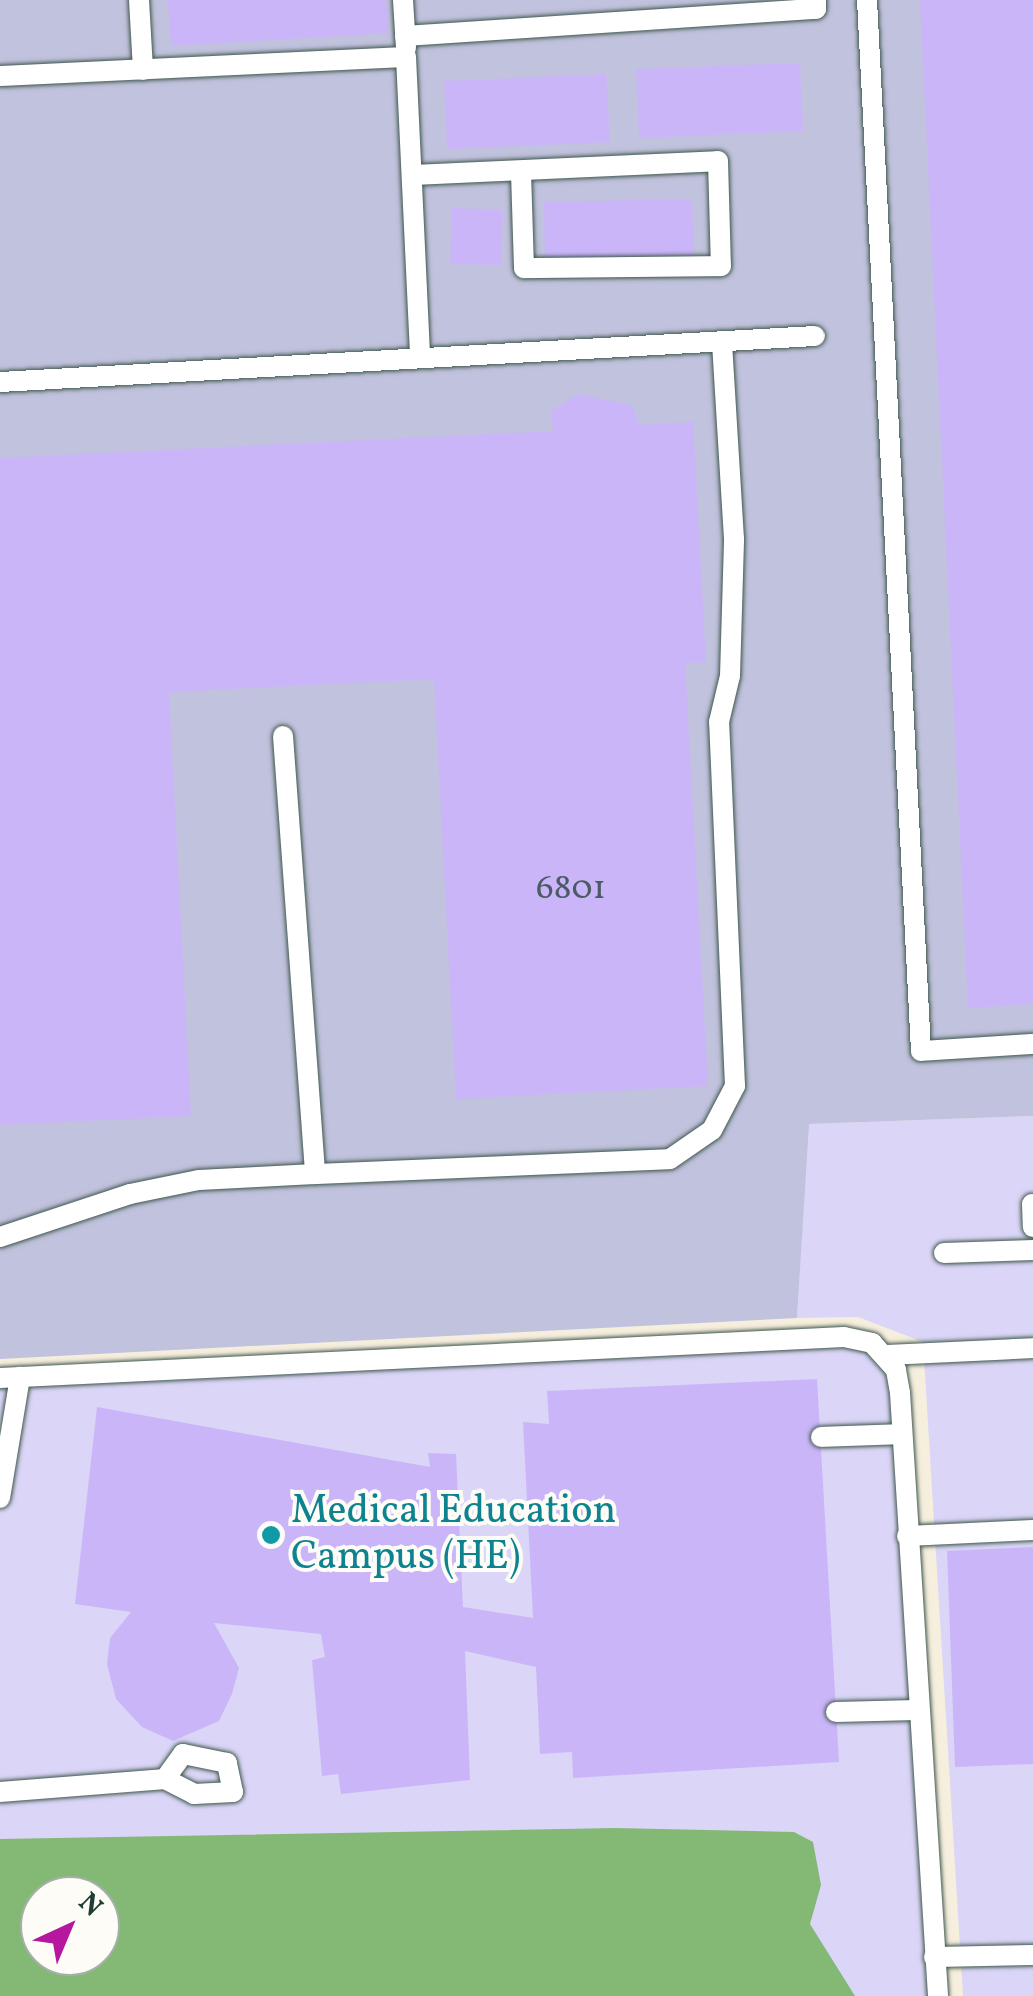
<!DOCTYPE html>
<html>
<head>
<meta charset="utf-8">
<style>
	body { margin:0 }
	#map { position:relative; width:1033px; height:1996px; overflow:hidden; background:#f7efde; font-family:Vollkorn,serif }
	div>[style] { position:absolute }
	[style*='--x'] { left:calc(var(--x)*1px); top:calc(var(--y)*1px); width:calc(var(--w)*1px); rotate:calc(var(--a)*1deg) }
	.built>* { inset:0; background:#dbd6f7 }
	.industrial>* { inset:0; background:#c1c2dd }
	.forest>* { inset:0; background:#83b975 }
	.building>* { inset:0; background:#cbb5f9 }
	.roads { filter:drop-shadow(0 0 2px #3f584e) drop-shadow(0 0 2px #3f584e) }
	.service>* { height:20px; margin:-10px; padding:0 10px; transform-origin:10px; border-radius:10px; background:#fff }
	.dots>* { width:28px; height:28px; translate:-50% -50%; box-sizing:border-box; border:5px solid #fdfcf7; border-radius:50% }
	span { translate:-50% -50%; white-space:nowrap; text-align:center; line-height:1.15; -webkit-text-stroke:8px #fdfcf7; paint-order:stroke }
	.number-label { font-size:35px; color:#4a5b65 }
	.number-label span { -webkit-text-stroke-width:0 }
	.culture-label { font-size:40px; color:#0d838f }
	.left { translate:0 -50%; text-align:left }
	.north { position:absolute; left:20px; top:1876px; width:100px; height:100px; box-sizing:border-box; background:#fdfcf7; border:2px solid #a4b0a9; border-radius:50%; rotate:44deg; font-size:28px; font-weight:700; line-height:40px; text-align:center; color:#1f3d34 }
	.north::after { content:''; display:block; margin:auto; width:35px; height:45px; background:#b5179e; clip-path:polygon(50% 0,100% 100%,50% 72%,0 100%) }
</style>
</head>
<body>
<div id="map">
	<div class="built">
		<i style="clip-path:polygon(1033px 1116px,1033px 1996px,963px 1996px,923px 1342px,858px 1317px,797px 1318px,808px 1124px)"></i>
		<i style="clip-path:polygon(evenodd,844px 1337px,887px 1355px,900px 1393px,939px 1996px,0 1996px,0 1378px,844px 1337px,40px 1896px,100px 1896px,100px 1956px,40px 1956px,40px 1896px)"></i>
	</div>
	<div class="industrial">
		<i style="clip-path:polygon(0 0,1033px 0,1033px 1116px,809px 1124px,797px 1318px,0 1359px)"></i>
	</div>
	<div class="forest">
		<i style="clip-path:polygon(evenodd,615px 1828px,794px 1832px,813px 1842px,821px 1885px,810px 1924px,855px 1996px,0 1996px,0 1839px,615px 1828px,40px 1896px,100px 1896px,100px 1956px,40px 1956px,40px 1896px)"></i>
	</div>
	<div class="building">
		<i style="clip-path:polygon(168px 0,386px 0,388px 33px,171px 46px)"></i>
		<i style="clip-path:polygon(920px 0,1033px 0,1033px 1004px,968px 1008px)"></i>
		<i style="clip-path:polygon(800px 63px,803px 131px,639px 138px,636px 69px)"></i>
		<i style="clip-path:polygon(606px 74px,610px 142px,447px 149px,444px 81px)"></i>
		<i style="clip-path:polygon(692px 199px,694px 255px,545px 258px,544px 202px)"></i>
		<i style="clip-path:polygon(452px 208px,503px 210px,501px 265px,450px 264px)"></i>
		<i style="clip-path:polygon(578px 394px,631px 405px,640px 425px,693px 422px,706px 662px,685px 663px,708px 1086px,456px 1099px,434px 679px,169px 692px,191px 1116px,0 1125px,0 458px,553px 431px,551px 411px)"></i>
		<i style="clip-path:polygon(817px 1379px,839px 1762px,573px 1778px,572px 1752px,540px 1754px,536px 1667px,465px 1651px,470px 1780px,341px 1794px,338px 1774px,322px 1776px,312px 1660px,325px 1657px,321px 1634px,214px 1623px,239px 1668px,232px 1694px,219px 1721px,173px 1741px,142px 1727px,116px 1699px,107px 1664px,110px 1638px,131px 1612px,75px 1604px,97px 1407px,430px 1467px,428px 1453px,456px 1454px,463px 1607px,533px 1618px,523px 1422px,549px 1424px,547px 1391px)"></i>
		<i style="clip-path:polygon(1033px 1547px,1033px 1764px,955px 1767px,947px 1551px)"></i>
	</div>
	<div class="roads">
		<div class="service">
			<i style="--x:139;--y:0;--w:70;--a:86.7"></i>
			<i style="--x:403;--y:0;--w:48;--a:86.4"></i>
			<i style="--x:867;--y:0;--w:1052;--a:87.06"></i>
			<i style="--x:921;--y:1051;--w:112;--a:-3.6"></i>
			<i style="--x:405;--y:36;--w:412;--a:-3.8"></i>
			<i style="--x:816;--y:9;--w:9;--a:-90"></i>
			<i style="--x:0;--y:76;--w:406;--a:-2.7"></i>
			<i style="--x:406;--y:57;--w:301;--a:87.3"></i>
			<i style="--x:412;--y:175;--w:306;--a:-2.6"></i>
			<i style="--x:718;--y:161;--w:105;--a:88.4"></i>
			<i style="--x:721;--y:266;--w:197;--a:179.4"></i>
			<i style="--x:524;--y:268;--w:97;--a:-91.8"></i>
			<i style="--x:0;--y:382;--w:816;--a:-3.23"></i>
			<i style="--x:283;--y:736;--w:439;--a:85.8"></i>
			<i style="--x:315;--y:1174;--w:355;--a:-2.4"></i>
			<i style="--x:670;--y:1159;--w:51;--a:-34.6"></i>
			<i style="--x:712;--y:1130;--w:50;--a:-62.4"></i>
			<i style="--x:735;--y:1086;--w:364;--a:-92.5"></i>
			<i style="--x:719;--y:722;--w:47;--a:-76.6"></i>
			<i style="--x:730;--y:676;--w:137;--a:-88.3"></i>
			<i style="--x:734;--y:539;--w:198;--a:-93.5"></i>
			<i style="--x:1032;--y:1204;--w:23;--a:88"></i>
			<i style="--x:0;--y:1237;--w:137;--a:-18.3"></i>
			<i style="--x:130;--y:1194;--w:70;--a:-11.5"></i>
			<i style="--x:199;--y:1180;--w:116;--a:-3"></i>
			<i style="--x:944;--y:1253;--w:89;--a:-1.9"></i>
			<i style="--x:887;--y:1355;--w:146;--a:-2.7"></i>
			<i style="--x:0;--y:1378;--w:845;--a:-2.78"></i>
			<i style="--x:844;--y:1337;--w:29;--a:12"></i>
			<i style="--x:872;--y:1343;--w:36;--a:48"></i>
			<i style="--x:896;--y:1370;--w:23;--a:80"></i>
			<i style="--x:900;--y:1393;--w:604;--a:86.39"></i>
			<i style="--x:821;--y:1437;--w:81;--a:-2.1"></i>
			<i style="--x:0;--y:1498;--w:123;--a:-80.6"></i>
			<i style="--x:907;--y:1536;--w:126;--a:-2.7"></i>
			<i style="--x:836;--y:1712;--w:80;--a:-1.4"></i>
			<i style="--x:0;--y:1792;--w:166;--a:-4.5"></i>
			<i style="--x:165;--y:1779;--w:33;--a:27"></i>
			<i style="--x:194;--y:1794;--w:39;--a:-3"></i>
			<i style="--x:233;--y:1792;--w:30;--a:-102"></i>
			<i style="--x:227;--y:1763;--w:45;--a:-168.4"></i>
			<i style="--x:183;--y:1754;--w:31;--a:126"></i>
			<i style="--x:934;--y:1957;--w:99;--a:-1.2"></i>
		</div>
	</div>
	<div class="dots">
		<i style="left:271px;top:1535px;background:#0f9aa8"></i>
	</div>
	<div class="number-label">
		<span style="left:571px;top:889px">6801</span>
	</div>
	<div class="culture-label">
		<span class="left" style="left:291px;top:1535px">Medical Education<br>Campus (HE)</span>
	</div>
	<div class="north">N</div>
</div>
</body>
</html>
